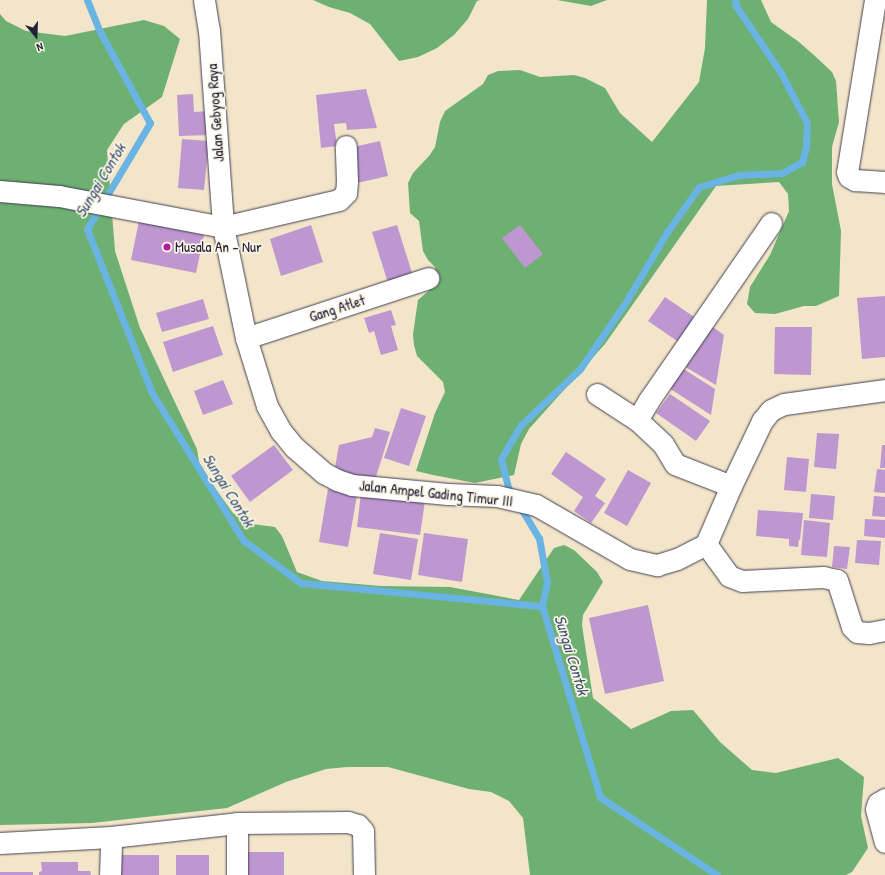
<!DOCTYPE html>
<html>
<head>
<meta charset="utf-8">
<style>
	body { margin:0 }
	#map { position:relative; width:885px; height:875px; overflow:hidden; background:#f3e5c9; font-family:"Patrick Hand",sans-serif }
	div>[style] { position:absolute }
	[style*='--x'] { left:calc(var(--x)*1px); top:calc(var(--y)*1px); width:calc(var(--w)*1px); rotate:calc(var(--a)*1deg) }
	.forest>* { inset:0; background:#6eb072 }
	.stream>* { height:7px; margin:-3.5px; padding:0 3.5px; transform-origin:3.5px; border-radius:3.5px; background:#69b4e2 }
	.building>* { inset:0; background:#be97d0 }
	.roads { filter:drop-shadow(0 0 1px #413f50) drop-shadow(0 0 1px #413f50) }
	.minor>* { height:21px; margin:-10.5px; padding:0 10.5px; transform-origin:10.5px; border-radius:10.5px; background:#fff }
	.dots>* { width:11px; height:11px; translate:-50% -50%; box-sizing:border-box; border:2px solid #fcf5e5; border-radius:50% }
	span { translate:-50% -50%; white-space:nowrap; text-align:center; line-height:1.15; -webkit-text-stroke:3.5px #fcf5e5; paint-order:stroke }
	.street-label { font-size:15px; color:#22223b }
	.poi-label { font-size:15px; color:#22223b }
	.left { translate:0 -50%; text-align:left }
	.water-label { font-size:16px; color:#3b5575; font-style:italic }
	.north { position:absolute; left:16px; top:16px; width:40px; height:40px; -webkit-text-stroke:3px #fcf5e5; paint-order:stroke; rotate:161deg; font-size:11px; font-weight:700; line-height:16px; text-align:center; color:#22223b }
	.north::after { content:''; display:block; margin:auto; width:14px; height:18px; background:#22223b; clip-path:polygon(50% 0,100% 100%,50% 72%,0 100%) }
</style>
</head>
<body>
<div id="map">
	<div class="forest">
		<i style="clip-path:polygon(313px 0,480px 0,477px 1px,468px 19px,454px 35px,437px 48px,418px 57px,399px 61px,370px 24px,350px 13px,329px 7px)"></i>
		<i style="clip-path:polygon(557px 0,607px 0,591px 6px)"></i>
		<i style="clip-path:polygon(707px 0,761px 0,771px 22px,799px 42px,816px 57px,832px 72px,836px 81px,839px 122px,832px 147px,832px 184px,841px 231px,839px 296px,816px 306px,804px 306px,775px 314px,755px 313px,747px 304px,750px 287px,770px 255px,789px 211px,788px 194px,779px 182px,716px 186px,605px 344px,529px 429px,521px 444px,514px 475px,475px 483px,433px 475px,416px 471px,435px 413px,445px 392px,443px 382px,417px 356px,414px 345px,413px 334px,418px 300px,433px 287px,437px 277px,435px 267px,428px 260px,423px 251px,419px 221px,410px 213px,408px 183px,413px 173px,429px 156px,435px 147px,440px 122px,445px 111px,483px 84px,488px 75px,498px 71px,520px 70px,540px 77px,574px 75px,585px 78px,605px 88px,620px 113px,652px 142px,699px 82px,705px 48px)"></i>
		<i style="clip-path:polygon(0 14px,6px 21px,26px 31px,65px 36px,144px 20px,164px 26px,180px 39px,162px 97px,124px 124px,107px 150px,115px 251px,140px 328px,197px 449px,199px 462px,207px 477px,233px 513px,242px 520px,252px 524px,275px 527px,282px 536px,297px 572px,322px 581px,381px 586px,450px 587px,519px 600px,554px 548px,564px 545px,574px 550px,597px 572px,603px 582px,583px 615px,582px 625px,593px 698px,631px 729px,671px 711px,693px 710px,720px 742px,752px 770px,776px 773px,838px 758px,864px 777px,861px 816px,868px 848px,852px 872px,846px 875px,530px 875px,523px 818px,509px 801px,491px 792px,469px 789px,388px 767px,347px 767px,326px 769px,286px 782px,227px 808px,92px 823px,0 825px)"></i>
	</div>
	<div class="stream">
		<i style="--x:87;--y:0;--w:32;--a:68"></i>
		<i style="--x:99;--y:30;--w:106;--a:61.3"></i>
		<i style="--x:150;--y:123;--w:123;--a:120.7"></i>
		<i style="--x:87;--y:229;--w:176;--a:68.4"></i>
		<i style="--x:152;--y:393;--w:173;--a:58.2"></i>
		<i style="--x:243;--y:540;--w:72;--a:36.6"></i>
		<i style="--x:301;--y:583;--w:242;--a:5.5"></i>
		<i style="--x:542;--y:606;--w:200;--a:73.1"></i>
		<i style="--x:600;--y:797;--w:141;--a:33.7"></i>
		<i style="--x:514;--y:496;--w:11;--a:-124"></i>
		<i style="--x:508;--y:487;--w:29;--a:-104"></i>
		<i style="--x:501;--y:459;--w:39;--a:-60"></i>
		<i style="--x:521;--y:425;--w:81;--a:-43.5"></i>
		<i style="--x:580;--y:369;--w:83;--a:-55.7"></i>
		<i style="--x:627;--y:300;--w:79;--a:-59.5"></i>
		<i style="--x:667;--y:232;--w:55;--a:-54.6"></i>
		<i style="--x:699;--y:187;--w:42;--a:-16.7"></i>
		<i style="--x:739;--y:175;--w:43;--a:-2.7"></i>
		<i style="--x:782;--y:173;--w:23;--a:-29"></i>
		<i style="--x:802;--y:162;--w:16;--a:-75"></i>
		<i style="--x:806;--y:147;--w:24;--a:-88"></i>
		<i style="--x:807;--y:123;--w:56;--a:-117.5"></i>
		<i style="--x:781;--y:73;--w:81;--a:-123.9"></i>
		<i style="--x:736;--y:6;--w:6;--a:-99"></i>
		<i style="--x:519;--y:505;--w:39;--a:59"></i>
		<i style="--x:539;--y:538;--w:45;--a:79.7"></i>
		<i style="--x:547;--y:582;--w:25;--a:102"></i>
	</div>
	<div class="building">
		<i style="clip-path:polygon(366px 89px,377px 128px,347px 130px,346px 123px,334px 124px,337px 146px,321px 148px,316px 95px)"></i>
		<i style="clip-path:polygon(193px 94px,194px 112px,210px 111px,210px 135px,179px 136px,177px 95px)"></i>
		<i style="clip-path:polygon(182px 139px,209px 141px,204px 190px,178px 188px)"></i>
		<i style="clip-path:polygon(380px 141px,388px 176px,357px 183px,349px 148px)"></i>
		<i style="clip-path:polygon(139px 221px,204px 235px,196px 273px,131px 260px)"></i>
		<i style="clip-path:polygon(311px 225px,323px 262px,281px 276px,270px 239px)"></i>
		<i style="clip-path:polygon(397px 225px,413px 276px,388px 283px,372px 232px)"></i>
		<i style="clip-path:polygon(520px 225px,543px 254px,525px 268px,502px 238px)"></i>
		<i style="clip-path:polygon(885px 296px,885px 357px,862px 359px,857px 298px)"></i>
		<i style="clip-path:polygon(665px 297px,697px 319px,680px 343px,648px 321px)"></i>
		<i style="clip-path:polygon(203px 299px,209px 319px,162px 332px,156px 313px)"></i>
		<i style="clip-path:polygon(391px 310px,396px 325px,391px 326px,398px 350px,381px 355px,374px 331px,369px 333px,364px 318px)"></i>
		<i style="clip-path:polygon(710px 325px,724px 335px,716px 385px,682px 365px)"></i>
		<i style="clip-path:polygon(213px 326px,223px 355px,173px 372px,163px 342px)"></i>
		<i style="clip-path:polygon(775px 327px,812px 327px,811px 375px,774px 374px)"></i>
		<i style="clip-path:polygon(682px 368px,715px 389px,711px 415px,669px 388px)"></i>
		<i style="clip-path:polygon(223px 380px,233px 404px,203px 415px,194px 391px)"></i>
		<i style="clip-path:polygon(670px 394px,710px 421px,696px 441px,656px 413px)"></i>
		<i style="clip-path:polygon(401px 408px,426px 416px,409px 466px,384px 458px)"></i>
		<i style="clip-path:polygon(375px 428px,390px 432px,375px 480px,334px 473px,339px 445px,372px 437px)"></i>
		<i style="clip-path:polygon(817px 433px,839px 434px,836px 469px,814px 467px)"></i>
		<i style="clip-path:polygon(274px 445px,293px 470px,250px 502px,231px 476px)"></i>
		<i style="clip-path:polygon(882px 445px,885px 445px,885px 468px,880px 468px)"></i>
		<i style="clip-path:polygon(566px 452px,606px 479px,595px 496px,605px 503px,591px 523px,574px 511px,583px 497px,551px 474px)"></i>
		<i style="clip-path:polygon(787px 457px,809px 459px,806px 492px,784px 490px)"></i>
		<i style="clip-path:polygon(877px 469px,885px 470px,885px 493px,874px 492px)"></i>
		<i style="clip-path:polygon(628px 470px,651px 483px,627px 526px,604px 513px)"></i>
		<i style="clip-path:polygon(328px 489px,357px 495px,348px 547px,319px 542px)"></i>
		<i style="clip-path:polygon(361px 493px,425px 501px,420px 535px,357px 527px)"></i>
		<i style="clip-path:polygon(811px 494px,835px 496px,833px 520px,809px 518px)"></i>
		<i style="clip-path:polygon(874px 496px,885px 497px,885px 517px,872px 516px)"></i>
		<i style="clip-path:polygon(758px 510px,803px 513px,800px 540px,799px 539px,798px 547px,789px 546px,789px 539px,756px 536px)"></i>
		<i style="clip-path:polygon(865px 519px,885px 520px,885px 538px,864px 536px)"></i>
		<i style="clip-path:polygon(804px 520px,830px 523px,827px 557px,801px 555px)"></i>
		<i style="clip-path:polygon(380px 533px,418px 539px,411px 580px,373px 574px)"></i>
		<i style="clip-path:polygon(424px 533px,468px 539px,462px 582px,418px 575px)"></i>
		<i style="clip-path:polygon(857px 540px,881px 541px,879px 565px,855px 563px)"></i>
		<i style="clip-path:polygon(834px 546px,850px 547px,847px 569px,832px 567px)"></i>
		<i style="clip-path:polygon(648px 605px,664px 681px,605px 694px,589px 618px)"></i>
		<i style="clip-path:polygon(247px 852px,284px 852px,284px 875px,247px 875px)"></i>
		<i style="clip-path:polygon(121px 855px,159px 855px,159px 875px,121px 875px)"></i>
		<i style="clip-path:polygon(176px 855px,209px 855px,209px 875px,176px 875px)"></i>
		<i style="clip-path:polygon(41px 862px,78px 862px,78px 871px,90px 871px,91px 875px,39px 875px,39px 872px,42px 871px)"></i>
		<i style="clip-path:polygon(0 872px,33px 872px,33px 875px,0 875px)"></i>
	</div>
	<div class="roads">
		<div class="minor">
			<i style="--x:204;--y:0;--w:30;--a:81"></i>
			<i style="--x:209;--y:30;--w:197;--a:85.9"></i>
			<i style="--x:223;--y:227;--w:113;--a:78.3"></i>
			<i style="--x:246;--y:338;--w:71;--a:72.8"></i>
			<i style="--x:267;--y:406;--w:29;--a:61"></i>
			<i style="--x:281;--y:431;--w:21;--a:51"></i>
			<i style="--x:294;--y:447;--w:40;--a:41"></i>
			<i style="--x:324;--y:473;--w:15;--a:28"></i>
			<i style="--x:337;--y:480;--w:16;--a:18"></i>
			<i style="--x:352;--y:485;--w:96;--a:5.4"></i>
			<i style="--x:448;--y:494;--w:49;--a:2.3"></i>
			<i style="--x:497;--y:496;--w:40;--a:13"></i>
			<i style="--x:536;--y:505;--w:108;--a:29.9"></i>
			<i style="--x:630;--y:559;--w:28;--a:13"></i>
			<i style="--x:657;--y:565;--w:21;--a:-17"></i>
			<i style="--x:677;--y:559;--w:33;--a:-27"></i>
			<i style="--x:706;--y:544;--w:63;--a:-66.7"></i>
			<i style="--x:731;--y:486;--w:72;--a:-64.5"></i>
			<i style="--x:762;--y:421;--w:14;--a:-51"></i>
			<i style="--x:771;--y:410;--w:14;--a:-25"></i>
			<i style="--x:784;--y:404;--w:102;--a:-7.9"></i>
			<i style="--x:875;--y:0;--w:174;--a:99.2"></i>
			<i style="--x:847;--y:172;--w:5;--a:68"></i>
			<i style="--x:849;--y:177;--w:7;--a:27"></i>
			<i style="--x:855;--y:180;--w:30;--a:4"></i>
			<i style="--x:0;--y:191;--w:59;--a:4.8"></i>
			<i style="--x:59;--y:196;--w:167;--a:10.7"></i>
			<i style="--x:223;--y:227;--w:119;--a:-13.1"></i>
			<i style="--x:339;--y:200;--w:10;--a:-45"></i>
			<i style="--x:346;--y:193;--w:12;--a:-85"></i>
			<i style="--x:347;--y:181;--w:35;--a:-92"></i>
			<i style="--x:246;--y:338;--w:192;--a:-18.2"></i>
			<i style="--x:597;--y:394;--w:48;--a:33"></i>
			<i style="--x:731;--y:486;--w:60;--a:-158.6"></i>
			<i style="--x:675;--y:464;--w:23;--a:-121"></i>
			<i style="--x:663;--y:444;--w:35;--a:-137"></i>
			<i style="--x:637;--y:420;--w:23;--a:-59"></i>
			<i style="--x:649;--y:400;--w:215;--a:-55.4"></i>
			<i style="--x:706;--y:544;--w:39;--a:54"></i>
			<i style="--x:729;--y:576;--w:14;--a:21"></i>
			<i style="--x:742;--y:581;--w:81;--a:-2.8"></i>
			<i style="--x:823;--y:577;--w:14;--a:12"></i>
			<i style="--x:837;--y:580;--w:49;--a:72.3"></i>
			<i style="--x:852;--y:627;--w:7;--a:45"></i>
			<i style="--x:857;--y:632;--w:12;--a:5"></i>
			<i style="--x:869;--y:633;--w:16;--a:-11"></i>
			<i style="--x:885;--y:799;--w:8;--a:150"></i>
			<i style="--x:878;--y:803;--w:6;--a:108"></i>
			<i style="--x:876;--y:809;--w:34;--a:75"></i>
			<i style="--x:0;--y:843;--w:111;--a:-3.1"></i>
			<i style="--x:111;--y:837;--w:127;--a:-6.3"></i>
			<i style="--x:237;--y:823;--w:111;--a:-0.5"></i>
			<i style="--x:348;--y:822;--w:10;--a:17"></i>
			<i style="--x:358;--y:825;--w:8;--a:50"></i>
			<i style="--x:363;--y:831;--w:44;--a:88.7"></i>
			<i style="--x:110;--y:875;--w:38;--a:-88"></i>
			<i style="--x:237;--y:875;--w:52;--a:-90"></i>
		</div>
	</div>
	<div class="dots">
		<i style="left:167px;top:247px;background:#b5179e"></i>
	</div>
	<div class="street-label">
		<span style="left:215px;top:113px;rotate:-94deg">Jalan Gebyog Raya</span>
		<span style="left:337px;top:308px;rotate:-18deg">Gang Atlet</span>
		<span style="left:436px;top:493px;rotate:6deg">Jalan Ampel Gading Timur III</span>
	</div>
	<div class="poi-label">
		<span class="left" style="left:175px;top:247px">Musala An - Nur</span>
	</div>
	<div class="water-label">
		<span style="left:100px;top:180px;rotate:-59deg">Sungai Contok</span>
		<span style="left:229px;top:490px;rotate:58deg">Sungai Contok</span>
		<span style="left:572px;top:655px;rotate:73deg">Sungai Contok</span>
	</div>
	<div class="north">N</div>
</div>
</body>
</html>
